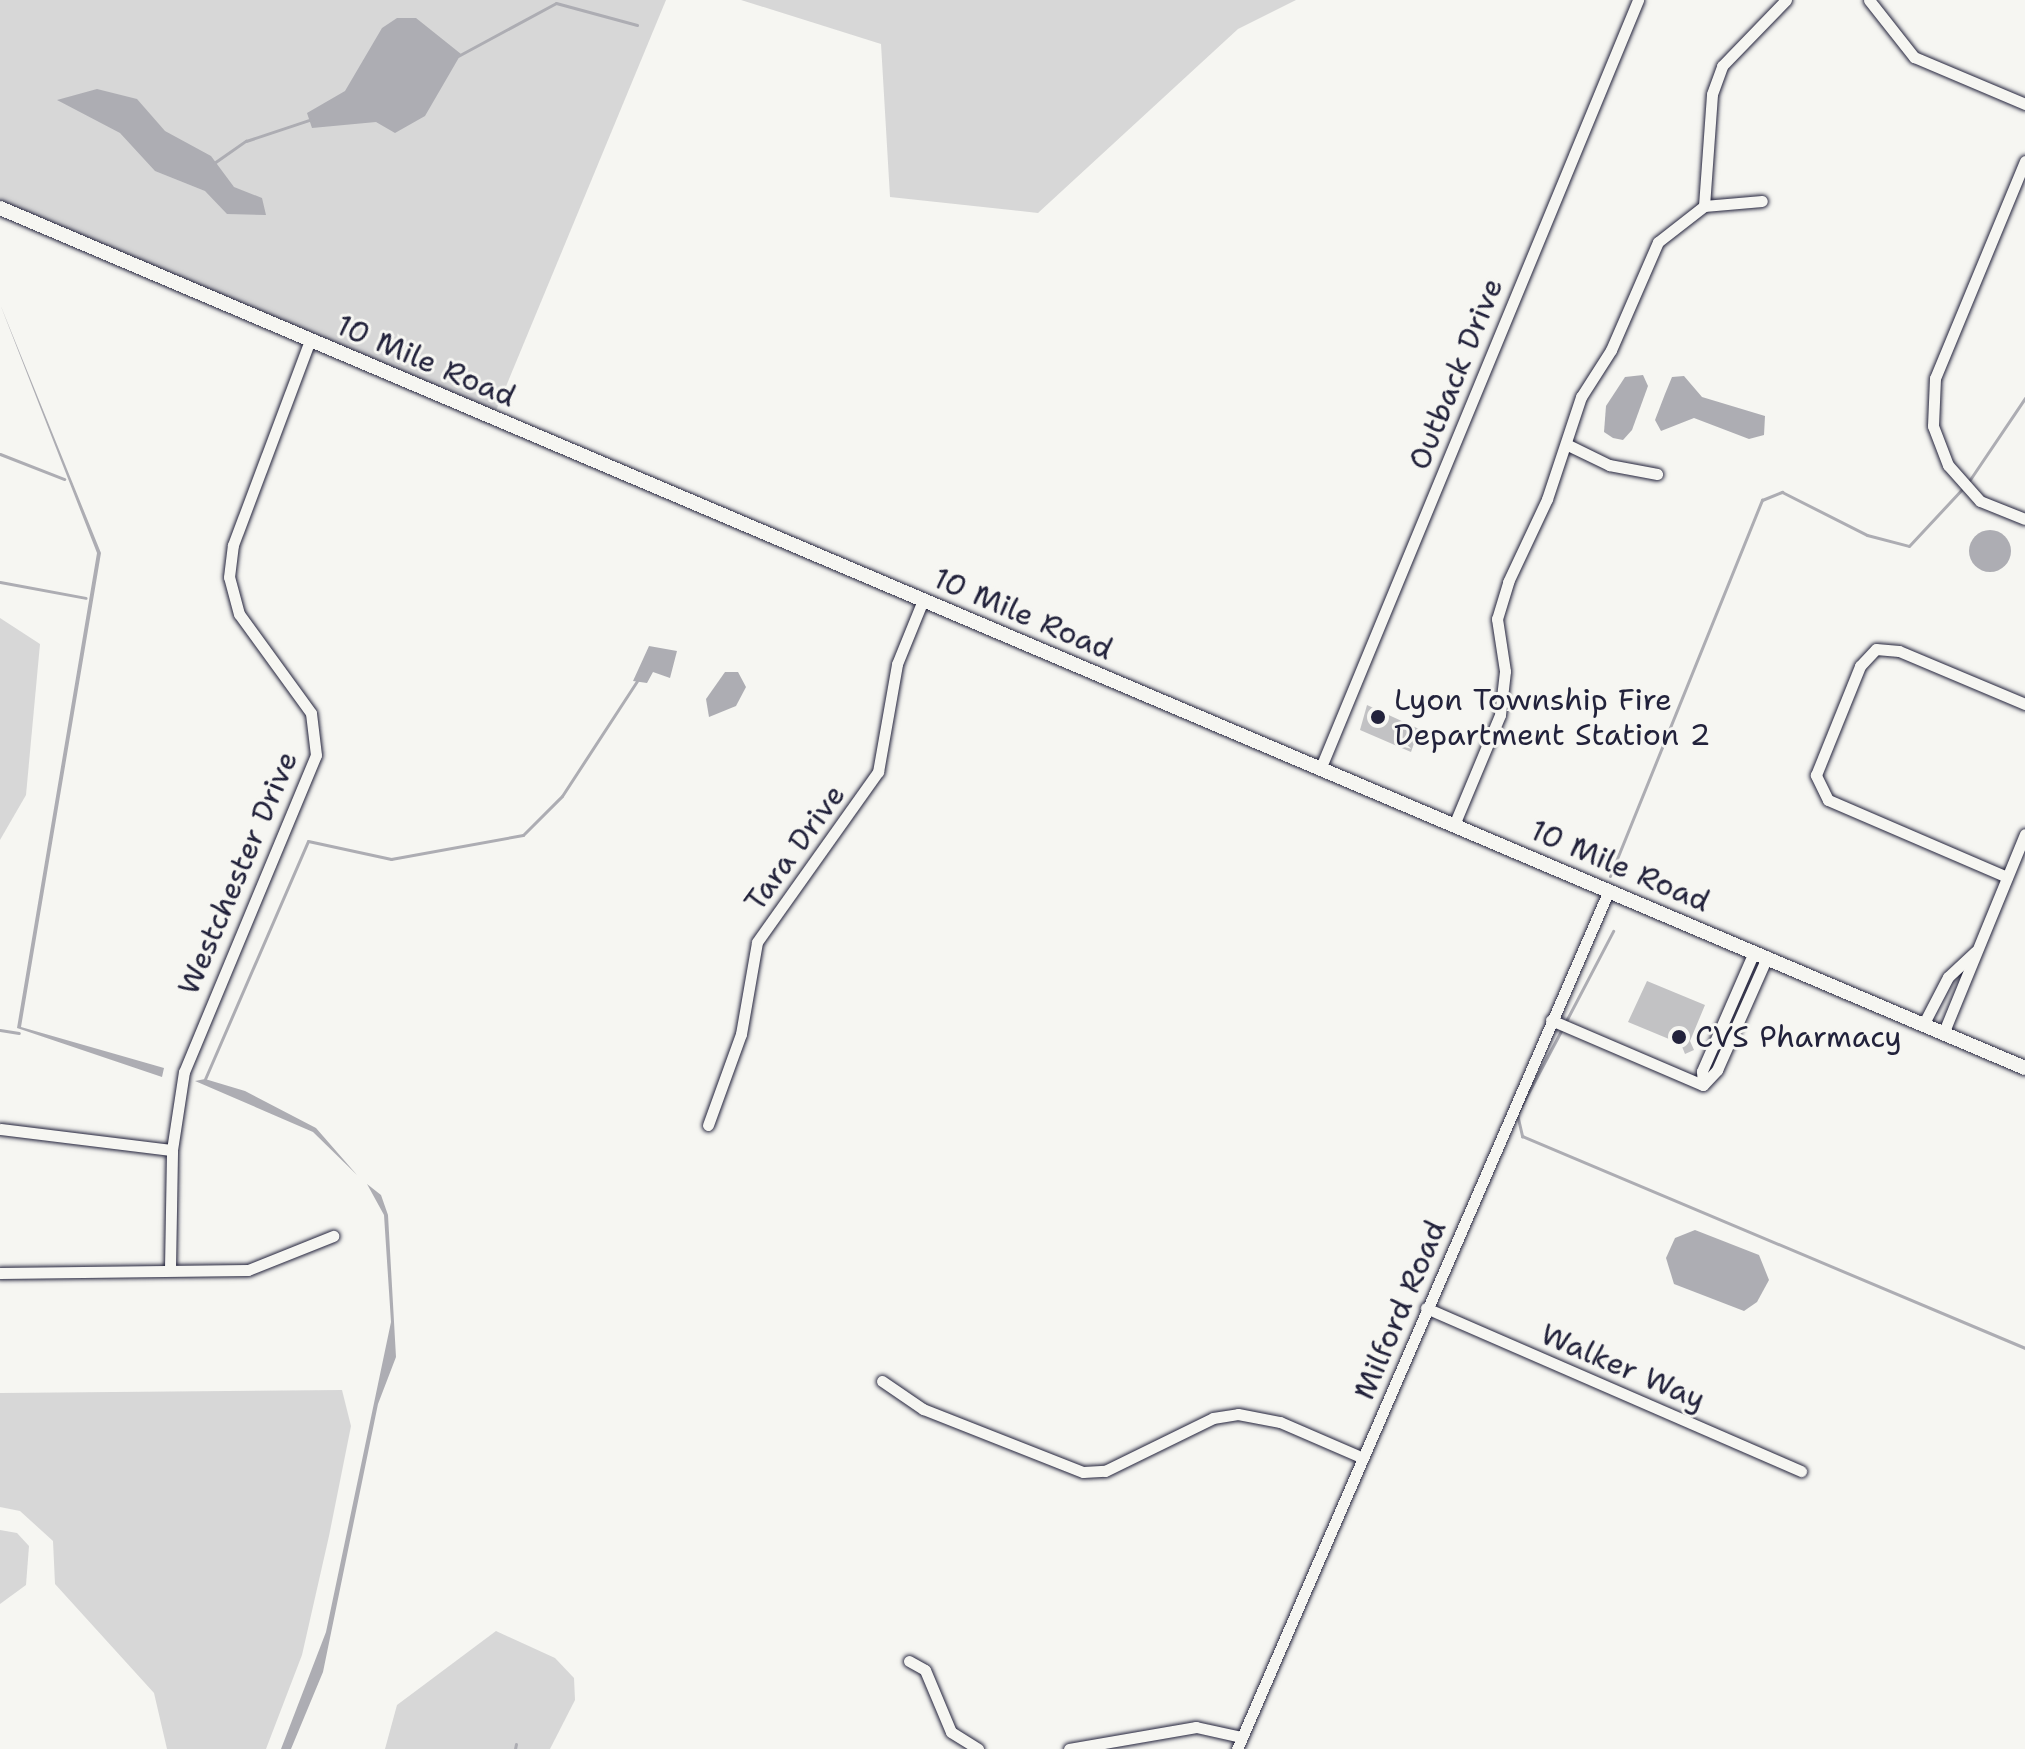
<!DOCTYPE html>
<html>
<head>
<meta charset="utf-8">
<style>
	body { margin:0 }
	#map { position:relative; width:2025px; height:1749px; overflow:hidden; background:#f6f6f2; font-family:"Shantell Sans",sans-serif }
	div>[style] { position:absolute }
	[style*='--x'] { left:calc(var(--x)*1px); top:calc(var(--y)*1px); width:calc(var(--w)*1px); rotate:calc(var(--a)*1deg) }
	.green>* { inset:0; background:#d7d7d7 }
	.water>* { inset:0; background:#adadb3 }
	.round { border-radius:50% }
	.stream>* { height:3px; margin:-1.5px; padding:0 1.5px; transform-origin:1.5px; border-radius:1.5px; background:#adadb3 }
	.building>* { inset:0; background:#c2c2c4 }
	.roads { filter:drop-shadow(0 0 2px #22223b) drop-shadow(0 0 2px #22223b) }
	.minor>* { height:11px; margin:-5.5px; padding:0 5.5px; transform-origin:5.5px; border-radius:5.5px; background:#f6f6f2 }
	.major>* { height:14px; margin:-7px; padding:0 7px; transform-origin:7px; border-radius:7px; background:#f6f6f2 }
	.dots>* { width:22px; height:22px; translate:-50% -50%; box-sizing:border-box; border:4px solid #f6f6f2; border-radius:50% }
	span { translate:-50% -50%; white-space:nowrap; text-align:center; line-height:1.15; -webkit-text-stroke:6px #f6f6f2; paint-order:stroke }
	.street-label { font-size:30px; color:#22223b }
	.poi-label { font-size:30px; color:#22223b }
	.left { translate:0 -50%; text-align:left }
</style>
</head>
<body>
<div id="map">
	<div class="green">
		<i style="clip-path:polygon(0 0,666px 0,495px 413px,0 200px)"></i>
		<i style="clip-path:polygon(741px 0,1296px 0,1238px 29px,1038px 213px,890px 197px,881px 44px)"></i>
		<i style="clip-path:polygon(0 618px,40px 644px,26px 795px,0 840px)"></i>
		<i style="clip-path:polygon(342px 1390px,351px 1426px,329px 1536px,302px 1655px,266px 1749px,167px 1749px,154px 1693px,55px 1584px,53px 1541px,20px 1511px,0 1507px,0 1393px)"></i>
		<i style="clip-path:polygon(0 1530px,17px 1533px,29px 1546px,26px 1585px,0 1604px)"></i>
		<i style="clip-path:polygon(496px 1631px,555px 1658px,574px 1678px,575px 1700px,550px 1749px,385px 1749px,397px 1705px)"></i>
	</div>
	<div class="water">
		<i style="clip-path:polygon(397px 18px,416px 18px,461px 54px,425px 116px,395px 133px,376px 122px,312px 128px,307px 113px,345px 91px,382px 28px)"></i>
		<i style="clip-path:polygon(97px 89px,137px 99px,165px 131px,211px 156px,234px 187px,262px 198px,266px 215px,227px 214px,205px 191px,155px 171px,120px 133px,57px 100px)"></i>
		<i style="clip-path:polygon(0 304px,101px 553px,21px 1027px,164px 1068px,162px 1077px,17px 1028px,97px 553px)"></i>
		<i style="clip-path:polygon(1643px 375px,1648px 386px,1632px 430px,1623px 440px,1613px 438px,1604px 432px,1606px 406px,1625px 377px)"></i>
		<i style="clip-path:polygon(1684px 376px,1702px 397px,1765px 416px,1764px 435px,1749px 439px,1694px 418px,1661px 431px,1655px 420px,1665px 394px,1672px 377px)"></i>
		<i class="round" style="left:1969px;top:530px;width:42px;height:42px"></i>
		<i style="clip-path:polygon(649px 646px,677px 651px,670px 678px,653px 672px,647px 683px,633px 681px)"></i>
		<i style="clip-path:polygon(725px 672px,738px 672px,746px 687px,736px 706px,709px 717px,706px 699px)"></i>
		<i style="clip-path:polygon(205px 1079px,245px 1091px,316px 1128px,357px 1175px,313px 1132px,195px 1081px)"></i>
		<i style="clip-path:polygon(367px 1184px,381px 1195px,388px 1215px,396px 1357px,378px 1404px,323px 1672px,291px 1749px,281px 1749px,326px 1632px,391px 1322px,384px 1215px)"></i>
		<i style="clip-path:polygon(1695px 1230px,1759px 1255px,1769px 1280px,1757px 1302px,1744px 1311px,1674px 1284px,1666px 1258px,1675px 1238px)"></i>
	</div>
	<div class="stream">
		<i style="--x:458;--y:56;--w:111;--a:-28.4"></i>
		<i style="--x:556;--y:3;--w:84;--a:15.2"></i>
		<i style="--x:214;--y:163;--w:39;--a:-35"></i>
		<i style="--x:246;--y:141;--w:70;--a:-18.4"></i>
		<i style="--x:0;--y:454;--w:69;--a:21.3"></i>
		<i style="--x:1969;--y:481;--w:100;--a:-56"></i>
		<i style="--x:0;--y:582;--w:87;--a:10.5"></i>
		<i style="--x:1610;--y:876;--w:406;--a:-68"></i>
		<i style="--x:1762;--y:500;--w:22;--a:-22"></i>
		<i style="--x:1782;--y:492;--w:95;--a:26.8"></i>
		<i style="--x:1867;--y:535;--w:43;--a:14.7"></i>
		<i style="--x:1909;--y:546;--w:81;--a:-47"></i>
		<i style="--x:1565;--y:1023;--w:104;--a:-62.4"></i>
		<i style="--x:1562;--y:1029;--w:96;--a:117.9"></i>
		<i style="--x:1517;--y:1114;--w:23;--a:77"></i>
		<i style="--x:1522;--y:1136;--w:546;--a:22.85"></i>
		<i style="--x:0;--y:1030;--w:19;--a:9"></i>
		<i style="--x:205;--y:1079;--w:259;--a:-66.6"></i>
		<i style="--x:308;--y:841;--w:85;--a:12.2"></i>
		<i style="--x:391;--y:859;--w:134;--a:-10.3"></i>
		<i style="--x:523;--y:835;--w:55;--a:-45"></i>
		<i style="--x:562;--y:796;--w:137;--a:-56.9"></i>
		<i style="--x:515;--y:1749;--w:5;--a:-79"></i>
	</div>
	<div class="building">
		<i style="clip-path:polygon(1367px 705px,1419px 729px,1411px 752px,1360px 730px)"></i>
		<i style="clip-path:polygon(1647px 981px,1705px 1005px,1690px 1041px,1694px 1050px,1685px 1054px,1681px 1044px,1628px 1022px)"></i>
	</div>
	<div class="roads">
		<div class="minor">
			<i style="--x:1869;--y:0;--w:73;--a:51.7"></i>
			<i style="--x:1914;--y:57;--w:121;--a:22.9"></i>
			<i style="--x:2025;--y:161;--w:235;--a:112.5"></i>
			<i style="--x:1935;--y:378;--w:48;--a:92.4"></i>
			<i style="--x:1933;--y:426;--w:42;--a:69"></i>
			<i style="--x:1948;--y:465;--w:48;--a:48.4"></i>
			<i style="--x:1980;--y:501;--w:48;--a:21.8"></i>
			<i style="--x:1704;--y:206;--w:112;--a:-85.9"></i>
			<i style="--x:1712;--y:94;--w:30;--a:-70"></i>
			<i style="--x:1722;--y:66;--w:92;--a:-45.9"></i>
			<i style="--x:1568;--y:445;--w:46;--a:26"></i>
			<i style="--x:1609;--y:465;--w:49;--a:10.6"></i>
			<i style="--x:1321;--y:767;--w:830;--a:-67.54"></i>
			<i style="--x:1454;--y:825;--w:119;--a:-67.3"></i>
			<i style="--x:1500;--y:715;--w:44;--a:-83.5"></i>
			<i style="--x:1505;--y:671;--w:53;--a:-98.7"></i>
			<i style="--x:1497;--y:619;--w:39;--a:-73"></i>
			<i style="--x:1508;--y:582;--w:92;--a:-64.8"></i>
			<i style="--x:1547;--y:499;--w:108;--a:-71.6"></i>
			<i style="--x:1581;--y:397;--w:56;--a:-57.4"></i>
			<i style="--x:1611;--y:350;--w:118;--a:-66.5"></i>
			<i style="--x:1658;--y:242;--w:58;--a:-38"></i>
			<i style="--x:1704;--y:206;--w:58;--a:-4.9"></i>
			<i style="--x:2007;--y:877;--w:195;--a:-156.7"></i>
			<i style="--x:1828;--y:800;--w:28;--a:-116"></i>
			<i style="--x:1816;--y:775;--w:118;--a:-68"></i>
			<i style="--x:1860;--y:666;--w:23;--a:-47"></i>
			<i style="--x:1876;--y:649;--w:23;--a:5"></i>
			<i style="--x:1899;--y:651;--w:137;--a:22.8"></i>
			<i style="--x:1754;--y:952;--w:130;--a:113.6"></i>
			<i style="--x:1702;--y:1071;--w:14;--a:86"></i>
			<i style="--x:1703;--y:1085;--w:21;--a:-47"></i>
			<i style="--x:1717;--y:1070;--w:124;--a:-66.1"></i>
			<i style="--x:1551;--y:1020;--w:165;--a:23.2"></i>
			<i style="--x:1923;--y:1025;--w:54;--a:-62.5"></i>
			<i style="--x:1948;--y:977;--w:37;--a:-43"></i>
			<i style="--x:1943;--y:1034;--w:216;--a:-67.7"></i>
			<i style="--x:708;--y:1125;--w:97;--a:-70.1"></i>
			<i style="--x:741;--y:1034;--w:93;--a:-80.1"></i>
			<i style="--x:757;--y:942;--w:209;--a:-54.6"></i>
			<i style="--x:878;--y:772;--w:110;--a:-80"></i>
			<i style="--x:897;--y:664;--w:69;--a:-67.9"></i>
			<i style="--x:0;--y:1129;--w:173;--a:7"></i>
			<i style="--x:170;--y:1268;--w:118;--a:-89"></i>
			<i style="--x:172;--y:1150;--w:79;--a:-81.3"></i>
			<i style="--x:184;--y:1072;--w:343;--a:-67.4"></i>
			<i style="--x:316;--y:755;--w:42;--a:-96.8"></i>
			<i style="--x:311;--y:713;--w:122;--a:-126"></i>
			<i style="--x:239;--y:614;--w:38;--a:-105"></i>
			<i style="--x:229;--y:577;--w:32;--a:-83"></i>
			<i style="--x:233;--y:545;--w:219;--a:-69.4"></i>
			<i style="--x:0;--y:1273;--w:248;--a:-0.7"></i>
			<i style="--x:248;--y:1270;--w:92;--a:-21.8"></i>
			<i style="--x:1426;--y:1308;--w:409;--a:23.5"></i>
			<i style="--x:882;--y:1381;--w:50;--a:34.3"></i>
			<i style="--x:923;--y:1409;--w:172;--a:21.5"></i>
			<i style="--x:1083;--y:1472;--w:22;--a:-3"></i>
			<i style="--x:1105;--y:1471;--w:120;--a:-26.1"></i>
			<i style="--x:1213;--y:1418;--w:25;--a:-9"></i>
			<i style="--x:1238;--y:1414;--w:43;--a:10.8"></i>
			<i style="--x:1280;--y:1422;--w:90;--a:23.4"></i>
			<i style="--x:909;--y:1661;--w:18;--a:29"></i>
			<i style="--x:925;--y:1670;--w:67;--a:67.2"></i>
			<i style="--x:951;--y:1732;--w:32;--a:32"></i>
			<i style="--x:1069;--y:1749;--w:129;--a:-9.8"></i>
			<i style="--x:1196;--y:1727;--w:47;--a:12.3"></i>
			<i style="--x:1237;--y:1749;--w:936;--a:-66.58"></i>
		</div>
		<div class="major">
			<i style="--x:0;--y:208;--w:2200;--a:23.01"></i>
		</div>
	</div>
	<div class="dots">
		<i style="left:1378px;top:717px;background:#22223b"></i>
		<i style="left:1679px;top:1037px;background:#22223b"></i>
	</div>
	<div class="street-label">
		<span style="left:426px;top:361px;rotate:23deg">10 Mile Road</span>
		<span style="left:1456px;top:374px;rotate:-68deg">Outback Drive</span>
		<span style="left:1023px;top:614px;rotate:23deg">10 Mile Road</span>
		<span style="left:795px;top:848px;rotate:-54deg">Tara Drive</span>
		<span style="left:1620px;top:866px;rotate:23deg">10 Mile Road</span>
		<span style="left:238px;top:873px;rotate:-67deg">Westchester Drive</span>
		<span style="left:1400px;top:1310px;rotate:-67deg">Milford Road</span>
		<span style="left:1623px;top:1367px;rotate:23deg">Walker Way</span>
	</div>
	<div class="poi-label">
		<span class="left" style="left:1394px;top:717px">Lyon Township Fire<br>Department Station 2</span>
		<span class="left" style="left:1695px;top:1037px">CVS Pharmacy</span>
	</div>
</div>
</body>
</html>
